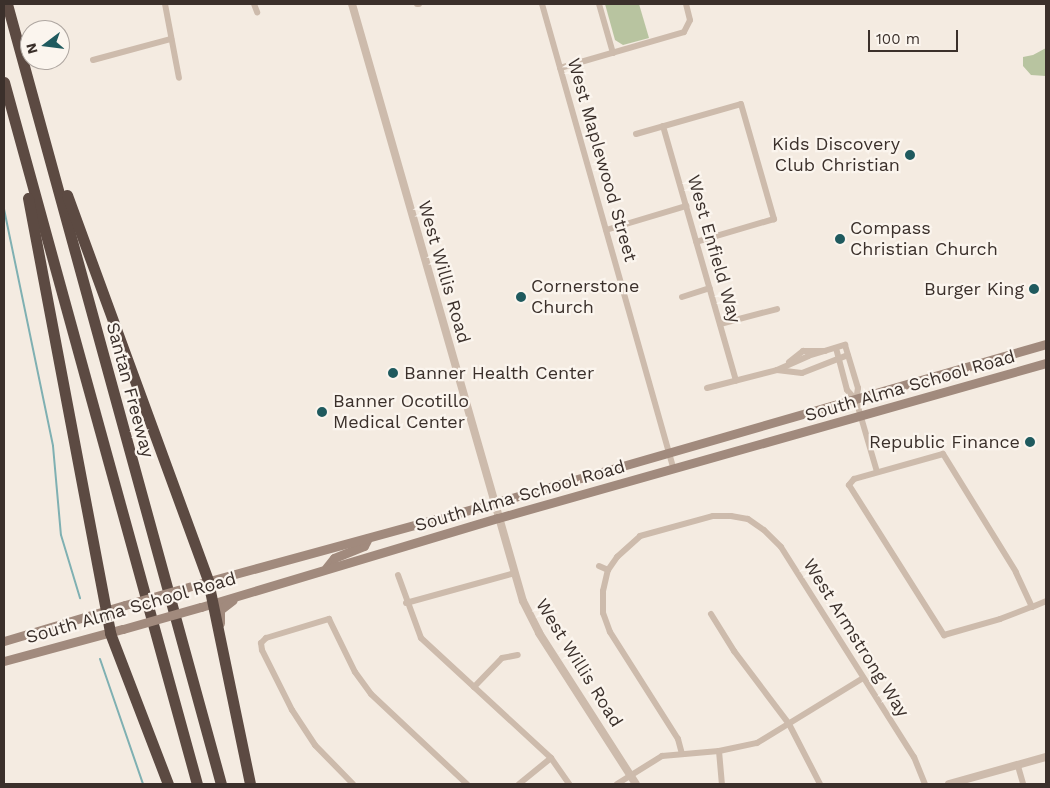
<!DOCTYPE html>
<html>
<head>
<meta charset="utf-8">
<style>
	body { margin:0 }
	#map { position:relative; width:1050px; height:788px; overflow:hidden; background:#f4ebe1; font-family:"Work Sans",sans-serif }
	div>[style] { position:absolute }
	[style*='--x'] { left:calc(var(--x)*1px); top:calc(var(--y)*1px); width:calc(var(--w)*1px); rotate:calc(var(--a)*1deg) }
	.green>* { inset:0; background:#b8c4a0 }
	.stream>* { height:2px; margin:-1px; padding:0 1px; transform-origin:1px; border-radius:1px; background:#7fb0b2 }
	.minor>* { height:6px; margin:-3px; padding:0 3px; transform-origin:3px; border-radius:3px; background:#cdbbac }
	.tertiary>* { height:8px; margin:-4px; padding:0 4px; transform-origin:4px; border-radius:4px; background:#cdbbac }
	.secondary>* { height:9px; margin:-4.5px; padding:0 4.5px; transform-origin:4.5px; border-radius:4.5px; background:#a18a7d }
	.motorway>* { height:11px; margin:-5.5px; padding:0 5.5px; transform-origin:5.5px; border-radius:5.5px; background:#5c4a42 }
	.secondary-bridge>* { height:9px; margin:-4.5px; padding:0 4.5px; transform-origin:4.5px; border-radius:4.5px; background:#a18a7d }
	.dots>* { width:14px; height:14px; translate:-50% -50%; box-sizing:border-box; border:2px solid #fbf5ee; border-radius:50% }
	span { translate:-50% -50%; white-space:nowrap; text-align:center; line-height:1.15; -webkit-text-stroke:4.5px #fbf5ee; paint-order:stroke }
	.poi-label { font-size:18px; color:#3b302b }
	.right { translate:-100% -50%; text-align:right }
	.left { translate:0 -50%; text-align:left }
	.street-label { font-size:18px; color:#3b302b }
	.frame { position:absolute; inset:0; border:5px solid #3b302b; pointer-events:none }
	.north { position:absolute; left:20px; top:20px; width:50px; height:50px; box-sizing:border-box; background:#fbf5ee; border:1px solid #aea6a0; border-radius:50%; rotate:255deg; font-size:14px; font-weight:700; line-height:20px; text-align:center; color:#3b302b }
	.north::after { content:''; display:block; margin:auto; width:18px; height:22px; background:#1f5a5e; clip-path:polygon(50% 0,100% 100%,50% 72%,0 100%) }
	.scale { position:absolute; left:868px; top:30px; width:90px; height:22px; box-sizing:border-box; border:2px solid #3b302b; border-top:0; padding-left:6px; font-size:15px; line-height:18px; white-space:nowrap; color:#3b302b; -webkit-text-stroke:4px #fbf5ee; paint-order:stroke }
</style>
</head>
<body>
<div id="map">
	<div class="green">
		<i style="clip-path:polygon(605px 4px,639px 4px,649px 38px,623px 45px,615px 40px)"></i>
		<i style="clip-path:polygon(1046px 48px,1046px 76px,1031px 75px,1023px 66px,1023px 57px,1033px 55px)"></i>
	</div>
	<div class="stream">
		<i style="--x:4;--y:209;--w:242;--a:78.3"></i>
		<i style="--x:53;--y:446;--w:89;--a:84.9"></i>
		<i style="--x:61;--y:535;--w:66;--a:73.2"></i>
		<i style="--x:100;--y:659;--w:132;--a:71"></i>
	</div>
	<div class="minor">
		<i style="--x:165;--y:4;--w:75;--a:79.3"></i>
		<i style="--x:254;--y:4;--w:9;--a:69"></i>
		<i style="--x:417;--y:4;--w:2;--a:0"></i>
		<i style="--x:542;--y:4;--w:483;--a:74.2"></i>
		<i style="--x:599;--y:4;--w:51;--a:74.1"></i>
		<i style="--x:93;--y:60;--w:81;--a:-15.1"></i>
		<i style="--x:560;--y:68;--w:129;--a:-16.2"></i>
		<i style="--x:684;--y:32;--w:13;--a:-63"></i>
		<i style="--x:690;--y:20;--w:16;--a:-104"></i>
		<i style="--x:663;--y:126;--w:265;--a:74"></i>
		<i style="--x:636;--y:134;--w:109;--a:-15.9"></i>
		<i style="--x:741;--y:104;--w:120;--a:74"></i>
		<i style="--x:774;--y:219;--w:81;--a:163.6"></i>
		<i style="--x:606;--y:230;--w:84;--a:-16.7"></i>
		<i style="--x:682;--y:297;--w:29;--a:-18"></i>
		<i style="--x:720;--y:324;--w:59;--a:-14.7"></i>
		<i style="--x:836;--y:348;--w:43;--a:75.3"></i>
		<i style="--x:847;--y:390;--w:13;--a:48"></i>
		<i style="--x:856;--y:400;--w:75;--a:73.7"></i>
		<i style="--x:789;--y:362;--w:18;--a:-38"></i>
		<i style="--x:803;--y:351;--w:22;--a:0"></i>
		<i style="--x:777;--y:370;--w:25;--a:7"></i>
		<i style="--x:802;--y:373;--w:49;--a:-21.4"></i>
		<i style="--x:707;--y:388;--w:72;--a:-14.4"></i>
		<i style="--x:777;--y:370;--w:34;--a:-24"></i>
		<i style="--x:808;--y:356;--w:39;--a:-17"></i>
		<i style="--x:845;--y:345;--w:45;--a:73.2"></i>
		<i style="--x:858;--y:388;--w:12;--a:99"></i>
		<i style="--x:599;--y:566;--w:10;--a:24"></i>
		<i style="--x:398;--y:575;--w:67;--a:69.9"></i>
		<i style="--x:421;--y:638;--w:177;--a:42.7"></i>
		<i style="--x:551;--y:758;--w:32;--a:55"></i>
		<i style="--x:406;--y:603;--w:113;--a:-15.4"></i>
		<i style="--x:1032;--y:607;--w:38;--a:-115"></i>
		<i style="--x:1016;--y:572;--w:139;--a:-121.7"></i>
		<i style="--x:943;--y:454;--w:92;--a:164.3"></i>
		<i style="--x:854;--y:479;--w:8;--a:130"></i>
		<i style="--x:849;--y:485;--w:178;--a:57.7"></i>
		<i style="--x:944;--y:635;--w:58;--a:-15.9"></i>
		<i style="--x:1000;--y:619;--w:34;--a:-21"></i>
		<i style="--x:1032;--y:607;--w:15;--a:-23"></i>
		<i style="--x:711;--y:614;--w:44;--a:58.1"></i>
		<i style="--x:734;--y:651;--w:91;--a:53"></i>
		<i style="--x:789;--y:724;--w:68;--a:62.7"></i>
		<i style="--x:474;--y:687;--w:40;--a:-46"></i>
		<i style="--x:502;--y:658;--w:16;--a:-11"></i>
		<i style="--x:719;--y:751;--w:33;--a:85"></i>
		<i style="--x:682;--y:754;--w:16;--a:-105"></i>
		<i style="--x:678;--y:739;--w:127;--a:-122.4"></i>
		<i style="--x:610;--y:632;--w:20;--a:-110"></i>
		<i style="--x:603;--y:613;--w:22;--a:-90"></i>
		<i style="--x:603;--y:591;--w:22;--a:-77"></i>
		<i style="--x:608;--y:570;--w:16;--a:-55"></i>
		<i style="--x:617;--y:557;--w:31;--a:-42"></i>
		<i style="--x:640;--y:536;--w:76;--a:-15.3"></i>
		<i style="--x:713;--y:516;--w:18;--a:0"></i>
		<i style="--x:731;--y:516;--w:17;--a:10"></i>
		<i style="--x:748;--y:519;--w:19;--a:35"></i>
		<i style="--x:764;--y:530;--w:24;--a:45"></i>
		<i style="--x:781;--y:547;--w:249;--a:57.7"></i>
		<i style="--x:914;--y:757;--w:29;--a:68"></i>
		<i style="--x:1018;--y:766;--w:19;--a:74"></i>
		<i style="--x:353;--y:784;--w:54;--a:-134.3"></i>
		<i style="--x:315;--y:745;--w:42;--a:-123.3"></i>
		<i style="--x:292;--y:710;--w:67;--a:-116.6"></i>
		<i style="--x:262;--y:650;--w:7;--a:-98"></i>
		<i style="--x:261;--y:643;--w:7;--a:-45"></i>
		<i style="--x:266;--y:638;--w:66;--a:-16.8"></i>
		<i style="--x:329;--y:619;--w:59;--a:63.9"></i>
		<i style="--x:355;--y:672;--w:27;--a:54"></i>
		<i style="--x:371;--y:694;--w:132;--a:43.2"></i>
		<i style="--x:519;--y:784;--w:41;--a:-39.1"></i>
		<i style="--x:617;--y:784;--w:53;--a:-31.9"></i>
		<i style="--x:662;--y:756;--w:57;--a:-5"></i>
		<i style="--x:719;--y:751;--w:39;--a:-12"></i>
		<i style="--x:757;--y:743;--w:124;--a:-31.5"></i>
	</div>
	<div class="tertiary">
		<i style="--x:352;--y:4;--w:621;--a:74.02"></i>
		<i style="--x:523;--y:601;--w:36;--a:63"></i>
		<i style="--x:539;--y:633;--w:179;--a:57.3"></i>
		<i style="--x:949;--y:784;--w:101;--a:-15.6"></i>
	</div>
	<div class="secondary">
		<i style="--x:326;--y:568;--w:13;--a:-51"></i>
		<i style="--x:334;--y:558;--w:32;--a:-22"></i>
		<i style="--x:364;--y:546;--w:9;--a:-63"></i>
		<i style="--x:195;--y:585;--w:310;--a:-15.3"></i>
		<i style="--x:494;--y:503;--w:574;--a:-16.07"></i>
		<i style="--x:201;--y:607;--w:310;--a:-16.7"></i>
		<i style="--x:498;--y:518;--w:569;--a:-15.79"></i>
		<i style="--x:220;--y:623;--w:13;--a:-90"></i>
		<i style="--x:220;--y:610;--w:16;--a:-38"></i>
		<i style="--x:4;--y:641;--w:126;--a:-16.6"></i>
		<i style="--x:4;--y:661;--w:123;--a:-15.1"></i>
	</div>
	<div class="motorway">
		<i style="--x:7;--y:4;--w:809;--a:74.66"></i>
		<i style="--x:4;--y:82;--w:728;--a:74.63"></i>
		<i style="--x:67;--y:195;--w:411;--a:69.9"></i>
		<i style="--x:208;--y:581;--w:207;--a:78.3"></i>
		<i style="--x:28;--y:198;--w:443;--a:79.3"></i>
		<i style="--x:110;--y:633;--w:162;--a:69"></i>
	</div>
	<div class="secondary-bridge">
		<i style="--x:125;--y:605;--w:73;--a:-15.9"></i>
		<i style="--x:123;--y:629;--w:81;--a:-15.8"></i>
	</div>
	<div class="dots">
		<i style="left:910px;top:155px;background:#1f5a5e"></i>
		<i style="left:840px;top:239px;background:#1f5a5e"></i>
		<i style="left:1034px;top:289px;background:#1f5a5e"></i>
		<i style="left:521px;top:297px;background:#1f5a5e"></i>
		<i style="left:393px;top:373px;background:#1f5a5e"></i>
		<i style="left:322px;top:412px;background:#1f5a5e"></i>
		<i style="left:1030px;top:442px;background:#1f5a5e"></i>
	</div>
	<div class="poi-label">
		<span class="right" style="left:900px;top:155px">Kids Discovery<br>Club Christian</span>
		<span class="left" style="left:850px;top:239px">Compass<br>Christian Church</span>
		<span class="left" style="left:531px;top:297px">Cornerstone<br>Church</span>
		<span class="right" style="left:1024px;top:289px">Burger King</span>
		<span class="left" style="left:404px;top:373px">Banner Health Center</span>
		<span class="left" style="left:333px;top:412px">Banner Ocotillo<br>Medical Center</span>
		<span class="right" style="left:1020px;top:442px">Republic Finance</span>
	</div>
	<div class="street-label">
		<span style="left:602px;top:160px;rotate:74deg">West Maplewood Street</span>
		<span style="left:714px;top:249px;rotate:74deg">West Enfield Way</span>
		<span style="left:444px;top:272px;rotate:74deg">West Willis Road</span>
		<span style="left:910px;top:386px;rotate:-16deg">South Alma School Road</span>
		<span style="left:130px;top:390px;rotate:75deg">Santan Freeway</span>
		<span style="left:520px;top:496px;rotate:-16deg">South Alma School Road</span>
		<span style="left:131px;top:608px;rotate:-16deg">South Alma School Road</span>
		<span style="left:856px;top:638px;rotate:58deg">West Armstrong Way</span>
		<span style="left:579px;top:663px;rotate:58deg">West Willis Road</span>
	</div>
	<div class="frame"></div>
	<div class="north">N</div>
	<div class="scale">100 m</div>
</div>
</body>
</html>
